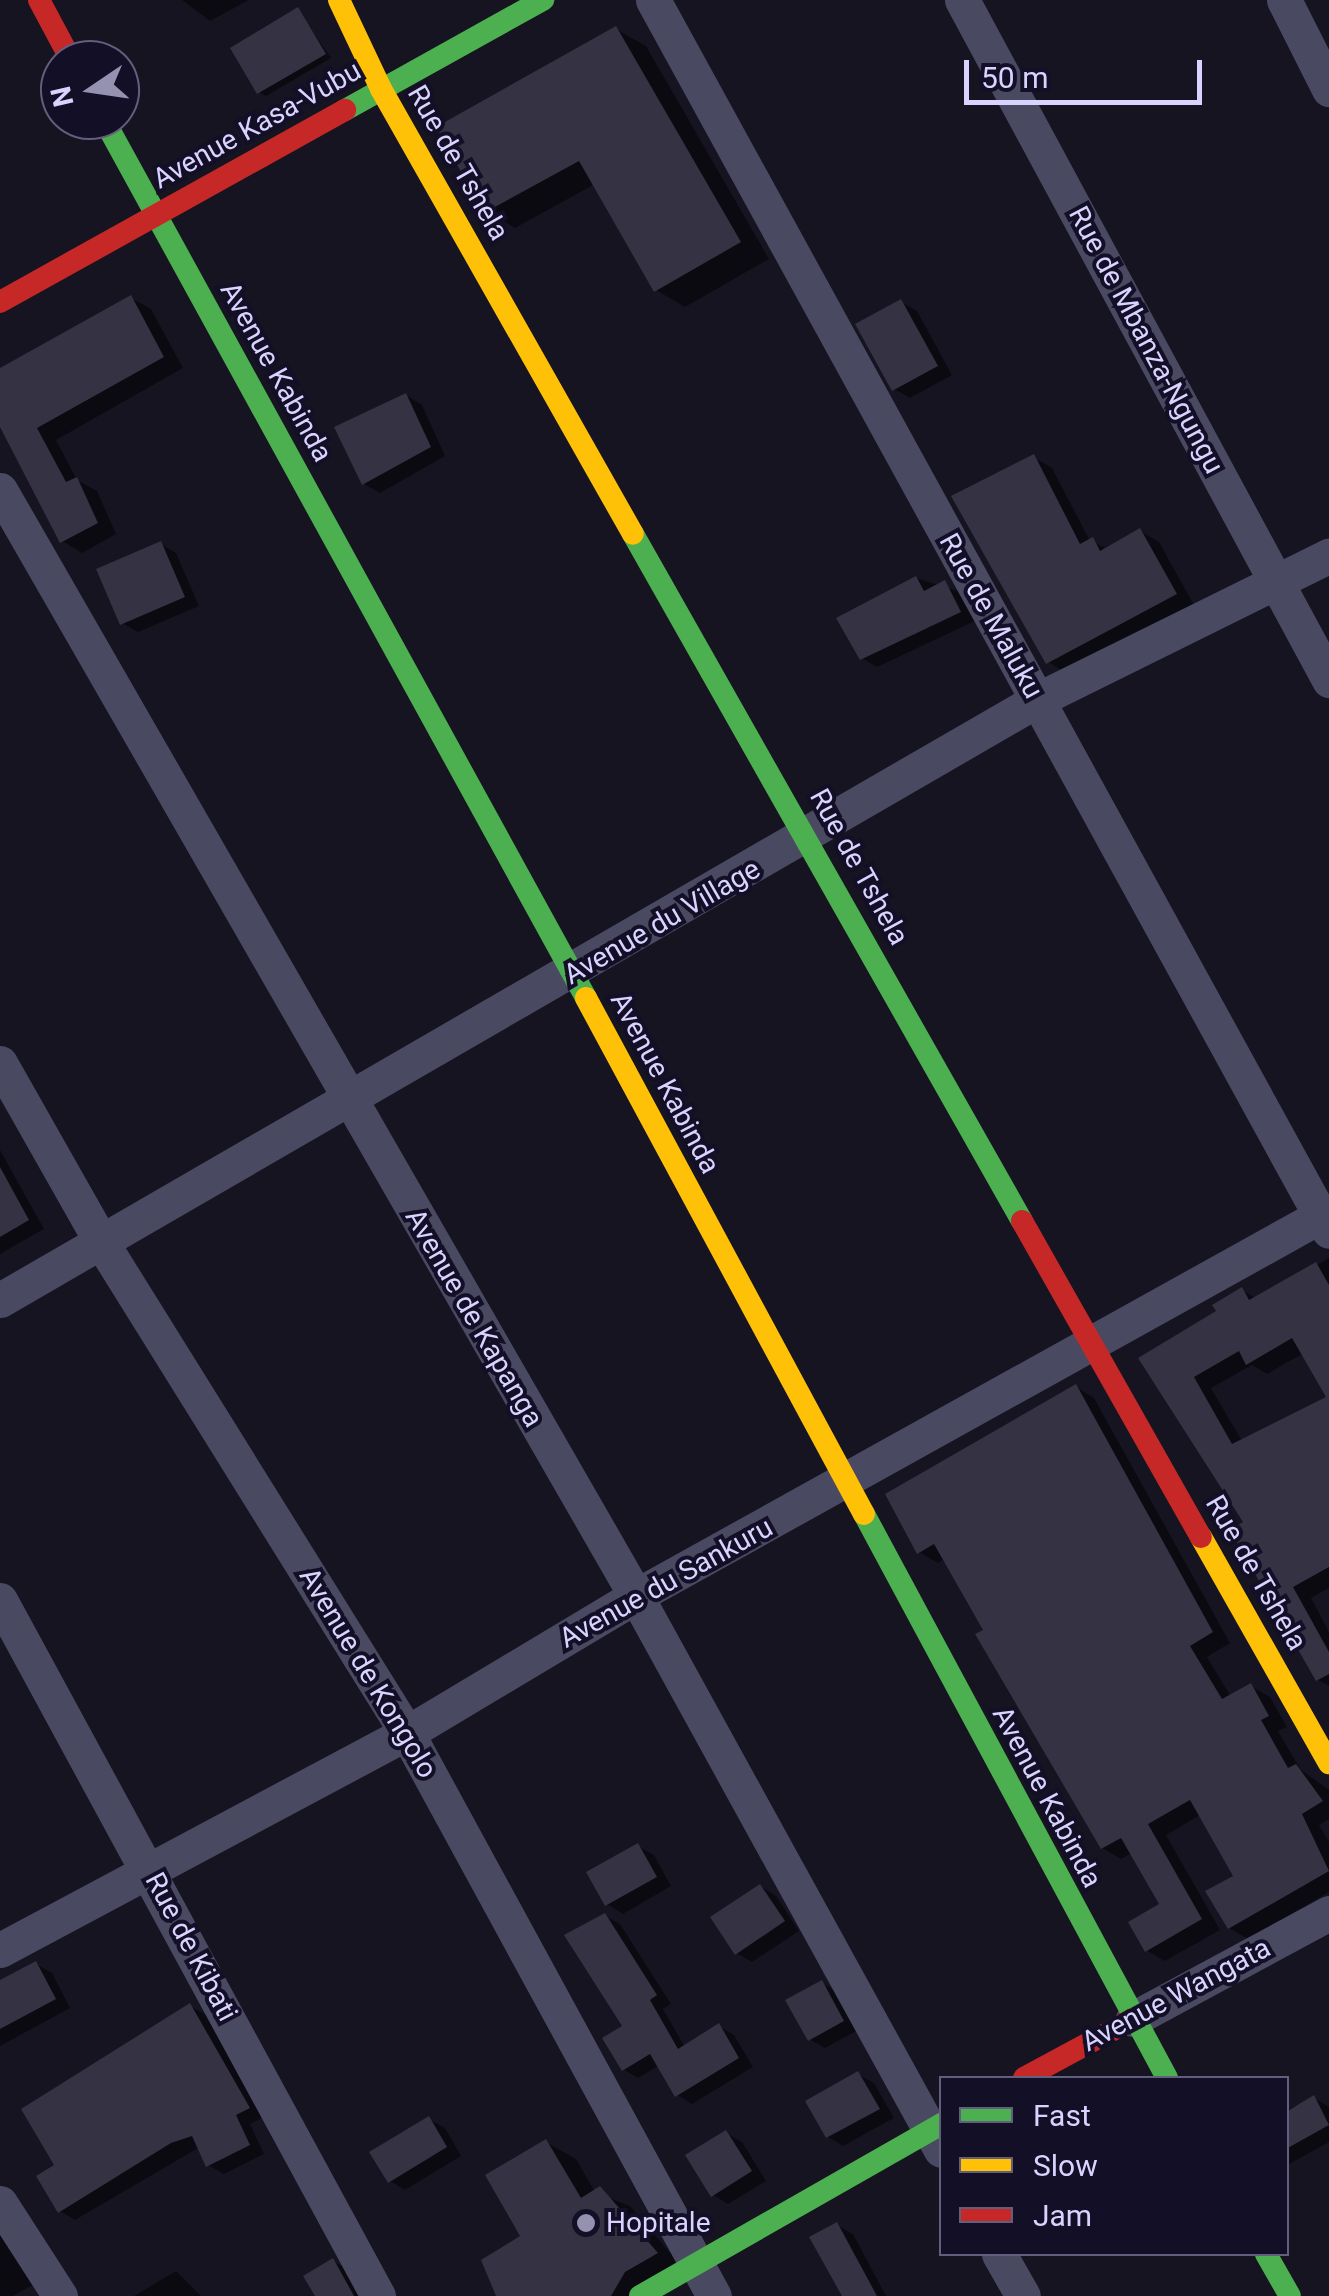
<!DOCTYPE html>
<html>
<head>
<meta charset="utf-8">
<style>
	body { margin:0 }
	#map { position:relative; width:1329px; height:2296px; overflow:hidden; background:#161421; font-family:Roboto,sans-serif }
	div>[style] { position:absolute }
	[style*='--x'] { left:calc(var(--x)*1px); top:calc(var(--y)*1px); width:calc(var(--w)*1px); rotate:calc(var(--a)*1deg) }
	.shadow>* { inset:0; background:#0007 }
	.building>* { inset:0; background:#343243 }
	.street>* { height:35px; margin:-17.5px; padding:0 17.5px; transform-origin:17.5px; border-radius:17.5px; background:#4a4962 }
	.fast>* { height:22px; margin:-11px; padding:0 11px; transform-origin:11px; border-radius:11px; background:#4caf50 }
	.slow>* { height:22px; margin:-11px; padding:0 11px; transform-origin:11px; border-radius:11px; background:#ffc107 }
	.jam>* { height:22px; margin:-11px; padding:0 11px; transform-origin:11px; border-radius:11px; background:#c62828 }
	.dots>* { width:28px; height:28px; translate:-50% -50%; box-sizing:border-box; border:5px solid #130f26; border-radius:50% }
	span { translate:-50% -50%; white-space:nowrap; text-align:center; line-height:1.15; -webkit-text-stroke:8px #130f26; paint-order:stroke }
	.street-label { font-size:28px; color:#d9d4ff }
	.poi-label { font-size:28px; color:#d9d4ff }
	.left { translate:0 -50%; text-align:left }
	.legend { position:absolute; left:939px; top:2076px; width:350px; height:180px; box-sizing:border-box; background:#130f26; border:2px solid #625e7d; margin:0; padding:12px 18px; list-style:none; font-size:30px; color:#d9d4ff }
	.legend li { display:flex; align-items:center; gap:20px; height:50px }
	.legend b { width:50px; border:2px solid #625e7d }
	.north { position:absolute; left:40px; top:40px; width:100px; height:100px; box-sizing:border-box; background:#130f26; border:2px solid #625e7d; border-radius:50%; rotate:257deg; font-size:28px; font-weight:700; line-height:40px; text-align:center; color:#d9d4ff }
	.north::after { content:''; display:block; margin:auto; width:35px; height:45px; background:#9591b1; clip-path:polygon(50% 0,100% 100%,50% 72%,0 100%) }
	.scale { position:absolute; left:964px; top:60px; width:238px; height:45px; box-sizing:border-box; border:5px solid #d9d4ff; border-top:0; padding-left:12px; font-size:30px; line-height:35px; white-space:nowrap; color:#d9d4ff; -webkit-text-stroke:8px #130f26; paint-order:stroke }
</style>
</head>
<body>
<div id="map">
	<div class="shadow">
		<i style="clip-path:polygon(182px 0,249px 0,210px 21px)"></i>
		<i style="clip-path:polygon(298px 10px,331px 58px,266px 96px,259px 92px)"></i>
		<i style="clip-path:polygon(616px 29px,646px 46px,769px 259px,685px 307px,656px 290px,595px 184px,515px 228px,486px 211px)"></i>
		<i style="clip-path:polygon(131px 298px,151px 309px,183px 368px,56px 440px,77px 480px,97px 491px,116px 534px,82px 553px,62px 541px,0 424px,0 370px)"></i>
		<i style="clip-path:polygon(901px 302px,917px 311px,952px 375px,910px 398px,894px 389px)"></i>
		<i style="clip-path:polygon(406px 395px,422px 405px,445px 456px,380px 493px,364px 484px)"></i>
		<i style="clip-path:polygon(1033px 457px,1052px 468px,1090px 541px,1108px 549px,1140px 531px,1159px 542px,1194px 605px,1066px 673px,1048px 662px)"></i>
		<i style="clip-path:polygon(161px 544px,176px 553px,199px 606px,138px 632px,122px 623px)"></i>
		<i style="clip-path:polygon(916px 578px,961px 592px,975px 621px,877px 667px,861px 658px)"></i>
		<i style="clip-path:polygon(0 1150px,44px 1229px,0 1254px)"></i>
		<i style="clip-path:polygon(1329px 1258px,1329px 1397px,1304px 1353px,1267px 1374px,1252px 1365px,1211px 1388px,1242px 1441px,1329px 1398px,1329px 1588px,1311px 1598px,1329px 1632px,1329px 1686px,1318px 1680px,1246px 1523px,1141px 1359px,1219px 1312px,1242px 1290px,1257px 1299px)"></i>
		<i style="clip-path:polygon(1076px 1387px,1094px 1398px,1230px 1643px,1207px 1657px,1231px 1697px,1251px 1686px,1270px 1697px,1287px 1727px,1278px 1731px,1300px 1769px,1329px 1790px,1329px 1819px,1319px 1825px,1329px 1842px,1329px 1892px,1248px 1939px,1229px 1928px,1237px 1876px,1202px 1814px,1166px 1835px,1220px 1930px,1165px 1961px,1146px 1950px,1163px 1905px,1133px 1852px,1121px 1859px,1102px 1848px,946px 1558px,938px 1563px,919px 1552px)"></i>
		<i style="clip-path:polygon(638px 1846px,654px 1855px,671px 1886px,623px 1914px,607px 1904px)"></i>
		<i style="clip-path:polygon(760px 1886px,776px 1896px,799px 1931px,752px 1962px,736px 1953px)"></i>
		<i style="clip-path:polygon(605px 1916px,620px 1924px,671px 2004px,663px 2009px,685px 2047px,719px 2026px,734px 2035px,753px 2067px,692px 2104px,677px 2095px,660px 2065px,638px 2078px,624px 2070px,625px 2027px)"></i>
		<i style="clip-path:polygon(36px 1964px,52px 1973px,70px 2008px,0 2046px,0 1983px)"></i>
		<i style="clip-path:polygon(822px 1983px,838px 1992px,858px 2030px,825px 2048px,809px 2039px)"></i>
		<i style="clip-path:polygon(190px 2006px,206px 2015px,264px 2117px,250px 2124px,264px 2154px,224px 2174px,208px 2165px,200px 2147px,75px 2220px,60px 2211px,57px 2166px)"></i>
		<i style="clip-path:polygon(858px 2074px,874px 2083px,894px 2118px,843px 2146px,828px 2137px)"></i>
		<i style="clip-path:polygon(1314px 2098px,1329px 2107px,1329px 2142px,1286px 2166px,1286px 2110px)"></i>
		<i style="clip-path:polygon(429px 2119px,445px 2128px,461px 2156px,405px 2190px,390px 2181px)"></i>
		<i style="clip-path:polygon(726px 2133px,742px 2142px,766px 2181px,728px 2204px,713px 2195px)"></i>
		<i style="clip-path:polygon(546px 2142px,576px 2159px,595px 2192px,630px 2206px,685px 2270px,650px 2296px,499px 2296px,524px 2236px)"></i>
		<i style="clip-path:polygon(0 2219px,33px 2285px,13px 2296px,0 2296px)"></i>
		<i style="clip-path:polygon(837px 2225px,853px 2234px,886px 2296px,845px 2296px)"></i>
		<i style="clip-path:polygon(333px 2261px,349px 2270px,363px 2296px,318px 2296px)"></i>
		<i style="clip-path:polygon(176px 2271px,201px 2296px,134px 2296px)"></i>
	</div>
	<div class="building">
		<i style="clip-path:polygon(298px 7px,326px 54px,257px 94px,230px 48px)"></i>
		<i style="clip-path:polygon(616px 26px,741px 242px,654px 292px,579px 161px,484px 213px,436px 127px)"></i>
		<i style="clip-path:polygon(131px 295px,164px 357px,37px 428px,66px 482px,77px 477px,98px 523px,60px 543px,0 427px,0 368px)"></i>
		<i style="clip-path:polygon(901px 299px,938px 366px,892px 391px,855px 324px)"></i>
		<i style="clip-path:polygon(406px 393px,431px 447px,362px 485px,334px 427px)"></i>
		<i style="clip-path:polygon(1034px 454px,1080px 544px,1093px 537px,1100px 551px,1140px 528px,1177px 594px,1046px 664px,951px 496px)"></i>
		<i style="clip-path:polygon(161px 541px,185px 597px,120px 625px,96px 569px)"></i>
		<i style="clip-path:polygon(916px 576px,924px 591px,945px 580px,961px 612px,860px 660px,836px 618px)"></i>
		<i style="clip-path:polygon(0 1167px,29px 1220px,0 1237px)"></i>
		<i style="clip-path:polygon(evenodd,1316px 1262px,1329px 1285px,1329px 1567px,1293px 1587px,1329px 1652px,1329px 1674px,1316px 1681px,1230px 1530px,1243px 1522px,1138px 1358px,1216px 1311px,1212px 1305px,1242px 1287px,1249px 1300px,1316px 1262px,1292px 1338px,1326px 1397px,1232px 1444px,1194px 1377px,1239px 1351px,1246px 1365px,1292px 1338px)"></i>
		<i style="clip-path:polygon(1076px 1384px,1213px 1632px,1190px 1646px,1222px 1699px,1251px 1683px,1269px 1716px,1261px 1720px,1288px 1768px,1296px 1764px,1323px 1801px,1302px 1814px,1329px 1871px,1228px 1929px,1205px 1891px,1233px 1876px,1190px 1800px,1148px 1824px,1202px 1919px,1145px 1952px,1128px 1922px,1159px 1904px,1121px 1838px,1101px 1849px,975px 1634px,983px 1630px,934px 1544px,917px 1554px,885px 1494px)"></i>
		<i style="clip-path:polygon(638px 1843px,657px 1877px,605px 1906px,586px 1872px)"></i>
		<i style="clip-path:polygon(760px 1884px,785px 1921px,735px 1955px,710px 1917px)"></i>
		<i style="clip-path:polygon(605px 1913px,657px 1995px,650px 2000px,678px 2049px,719px 2023px,739px 2058px,675px 2097px,650px 2054px,622px 2071px,602px 2038px,622px 2026px,564px 1935px)"></i>
		<i style="clip-path:polygon(36px 1961px,56px 1999px,0 2029px,0 1980px)"></i>
		<i style="clip-path:polygon(822px 1980px,844px 2021px,808px 2041px,785px 2000px)"></i>
		<i style="clip-path:polygon(190px 2003px,250px 2108px,236px 2115px,250px 2145px,206px 2167px,192px 2136px,171px 2143px,58px 2213px,36px 2176px,54px 2165px,21px 2109px)"></i>
		<i style="clip-path:polygon(858px 2071px,880px 2109px,826px 2138px,805px 2101px)"></i>
		<i style="clip-path:polygon(1314px 2095px,1329px 2125px,1286px 2149px,1286px 2112px)"></i>
		<i style="clip-path:polygon(429px 2116px,447px 2147px,388px 2183px,369px 2152px)"></i>
		<i style="clip-path:polygon(726px 2130px,752px 2171px,711px 2197px,685px 2155px)"></i>
		<i style="clip-path:polygon(546px 2139px,581px 2198px,600px 2186px,658px 2253px,625px 2272px,611px 2296px,496px 2296px,481px 2260px,520px 2236px,485px 2175px)"></i>
		<i style="clip-path:polygon(837px 2222px,877px 2296px,842px 2296px,809px 2237px)"></i>
		<i style="clip-path:polygon(333px 2258px,354px 2296px,315px 2296px,303px 2276px)"></i>
	</div>
	<div class="street">
		<i style="--x:653;--y:0;--w:1404;--a:61.23"></i>
		<i style="--x:962;--y:0;--w:773;--a:61.64"></i>
		<i style="--x:1284;--y:0;--w:100;--a:63.2"></i>
		<i style="--x:0;--y:490;--w:1276;--a:60.1"></i>
		<i style="--x:636;--y:1596;--w:632;--a:61.17"></i>
		<i style="--x:0;--y:1063;--w:203;--a:60.5"></i>
		<i style="--x:100;--y:1240;--w:581;--a:58.09"></i>
		<i style="--x:407;--y:1733;--w:641;--a:61.4"></i>
		<i style="--x:0;--y:1300;--w:1198;--a:-30.05"></i>
		<i style="--x:1037;--y:700;--w:326;--a:-26.3"></i>
		<i style="--x:0;--y:1600;--w:792;--a:61.49"></i>
		<i style="--x:0;--y:1950;--w:461;--a:-28.1"></i>
		<i style="--x:407;--y:1733;--w:267;--a:-30.9"></i>
		<i style="--x:636;--y:1596;--w:793;--a:-29.05"></i>
		<i style="--x:1133;--y:2019;--w:223;--a:-28.4"></i>
		<i style="--x:0;--y:2203;--w:111;--a:57.2"></i>
		<i style="--x:999;--y:2254;--w:48;--a:60.3"></i>
	</div>
	<div class="fast">
		<i style="--x:345;--y:110;--w:227;--a:-29.1"></i>
		<i style="--x:104;--y:120;--w:1002;--a:61.23"></i>
		<i style="--x:633;--y:534;--w:789;--a:60.48"></i>
		<i style="--x:864;--y:1514;--w:640;--a:61.75"></i>
		<i style="--x:1266;--y:2254;--w:48;--a:60.3"></i>
		<i style="--x:640;--y:2296;--w:348;--a:-29.7"></i>
	</div>
	<div class="slow">
		<i style="--x:339;--y:0;--w:98;--a:64.7"></i>
		<i style="--x:381;--y:89;--w:511;--a:60.48"></i>
		<i style="--x:586;--y:998;--w:586;--a:61.69"></i>
		<i style="--x:1201;--y:1537;--w:260;--a:60.5"></i>
	</div>
	<div class="jam">
		<i style="--x:39;--y:0;--w:68;--a:61.9"></i>
		<i style="--x:0;--y:302;--w:395;--a:-29.1"></i>
		<i style="--x:1022;--y:1221;--w:363;--a:60.5"></i>
		<i style="--x:1024;--y:2078;--w:124;--a:-28.4"></i>
	</div>
	<div class="dots">
		<i style="left:586px;top:2223px;background:#9591b1"></i>
	</div>
	<div class="street-label">
		<span style="left:257px;top:125px;rotate:-29deg">Avenue Kasa-Vubu</span>
		<span style="left:458px;top:163px;rotate:60deg">Rue de Tshela</span>
		<span style="left:1146px;top:340px;rotate:62deg">Rue de Mbanza-Ngungu</span>
		<span style="left:276px;top:372px;rotate:61deg">Avenue Kabinda</span>
		<span style="left:991px;top:616px;rotate:61deg">Rue de Maluku</span>
		<span style="left:859px;top:867px;rotate:61deg">Rue de Tshela</span>
		<span style="left:662px;top:922px;rotate:-30deg">Avenue du Village</span>
		<span style="left:665px;top:1083px;rotate:62deg">Avenue Kabinda</span>
		<span style="left:474px;top:1318px;rotate:60deg">Avenue de Kapanga</span>
		<span style="left:1256px;top:1573px;rotate:60deg">Rue de Tshela</span>
		<span style="left:666px;top:1583px;rotate:-29deg">Avenue du Sankuru</span>
		<span style="left:368px;top:1673px;rotate:59deg">Avenue de Kongolo</span>
		<span style="left:1047px;top:1797px;rotate:62deg">Avenue Kabinda</span>
		<span style="left:191px;top:1947px;rotate:62deg">Rue de Kibati</span>
		<span style="left:1176px;top:1995px;rotate:-28deg">Avenue Wangata</span>
	</div>
	<div class="poi-label">
		<span class="left" style="left:606px;top:2223px">Hopitale</span>
	</div>
	<ul class="legend">
	<li><b style="height:12px;background:#4caf50"></b>Fast</li>
	<li><b style="height:12px;background:#ffc107"></b>Slow</li>
	<li><b style="height:12px;background:#c62828"></b>Jam</li>
	</ul>
	<div class="north">N</div>
	<div class="scale">50 m</div>
</div>
</body>
</html>
